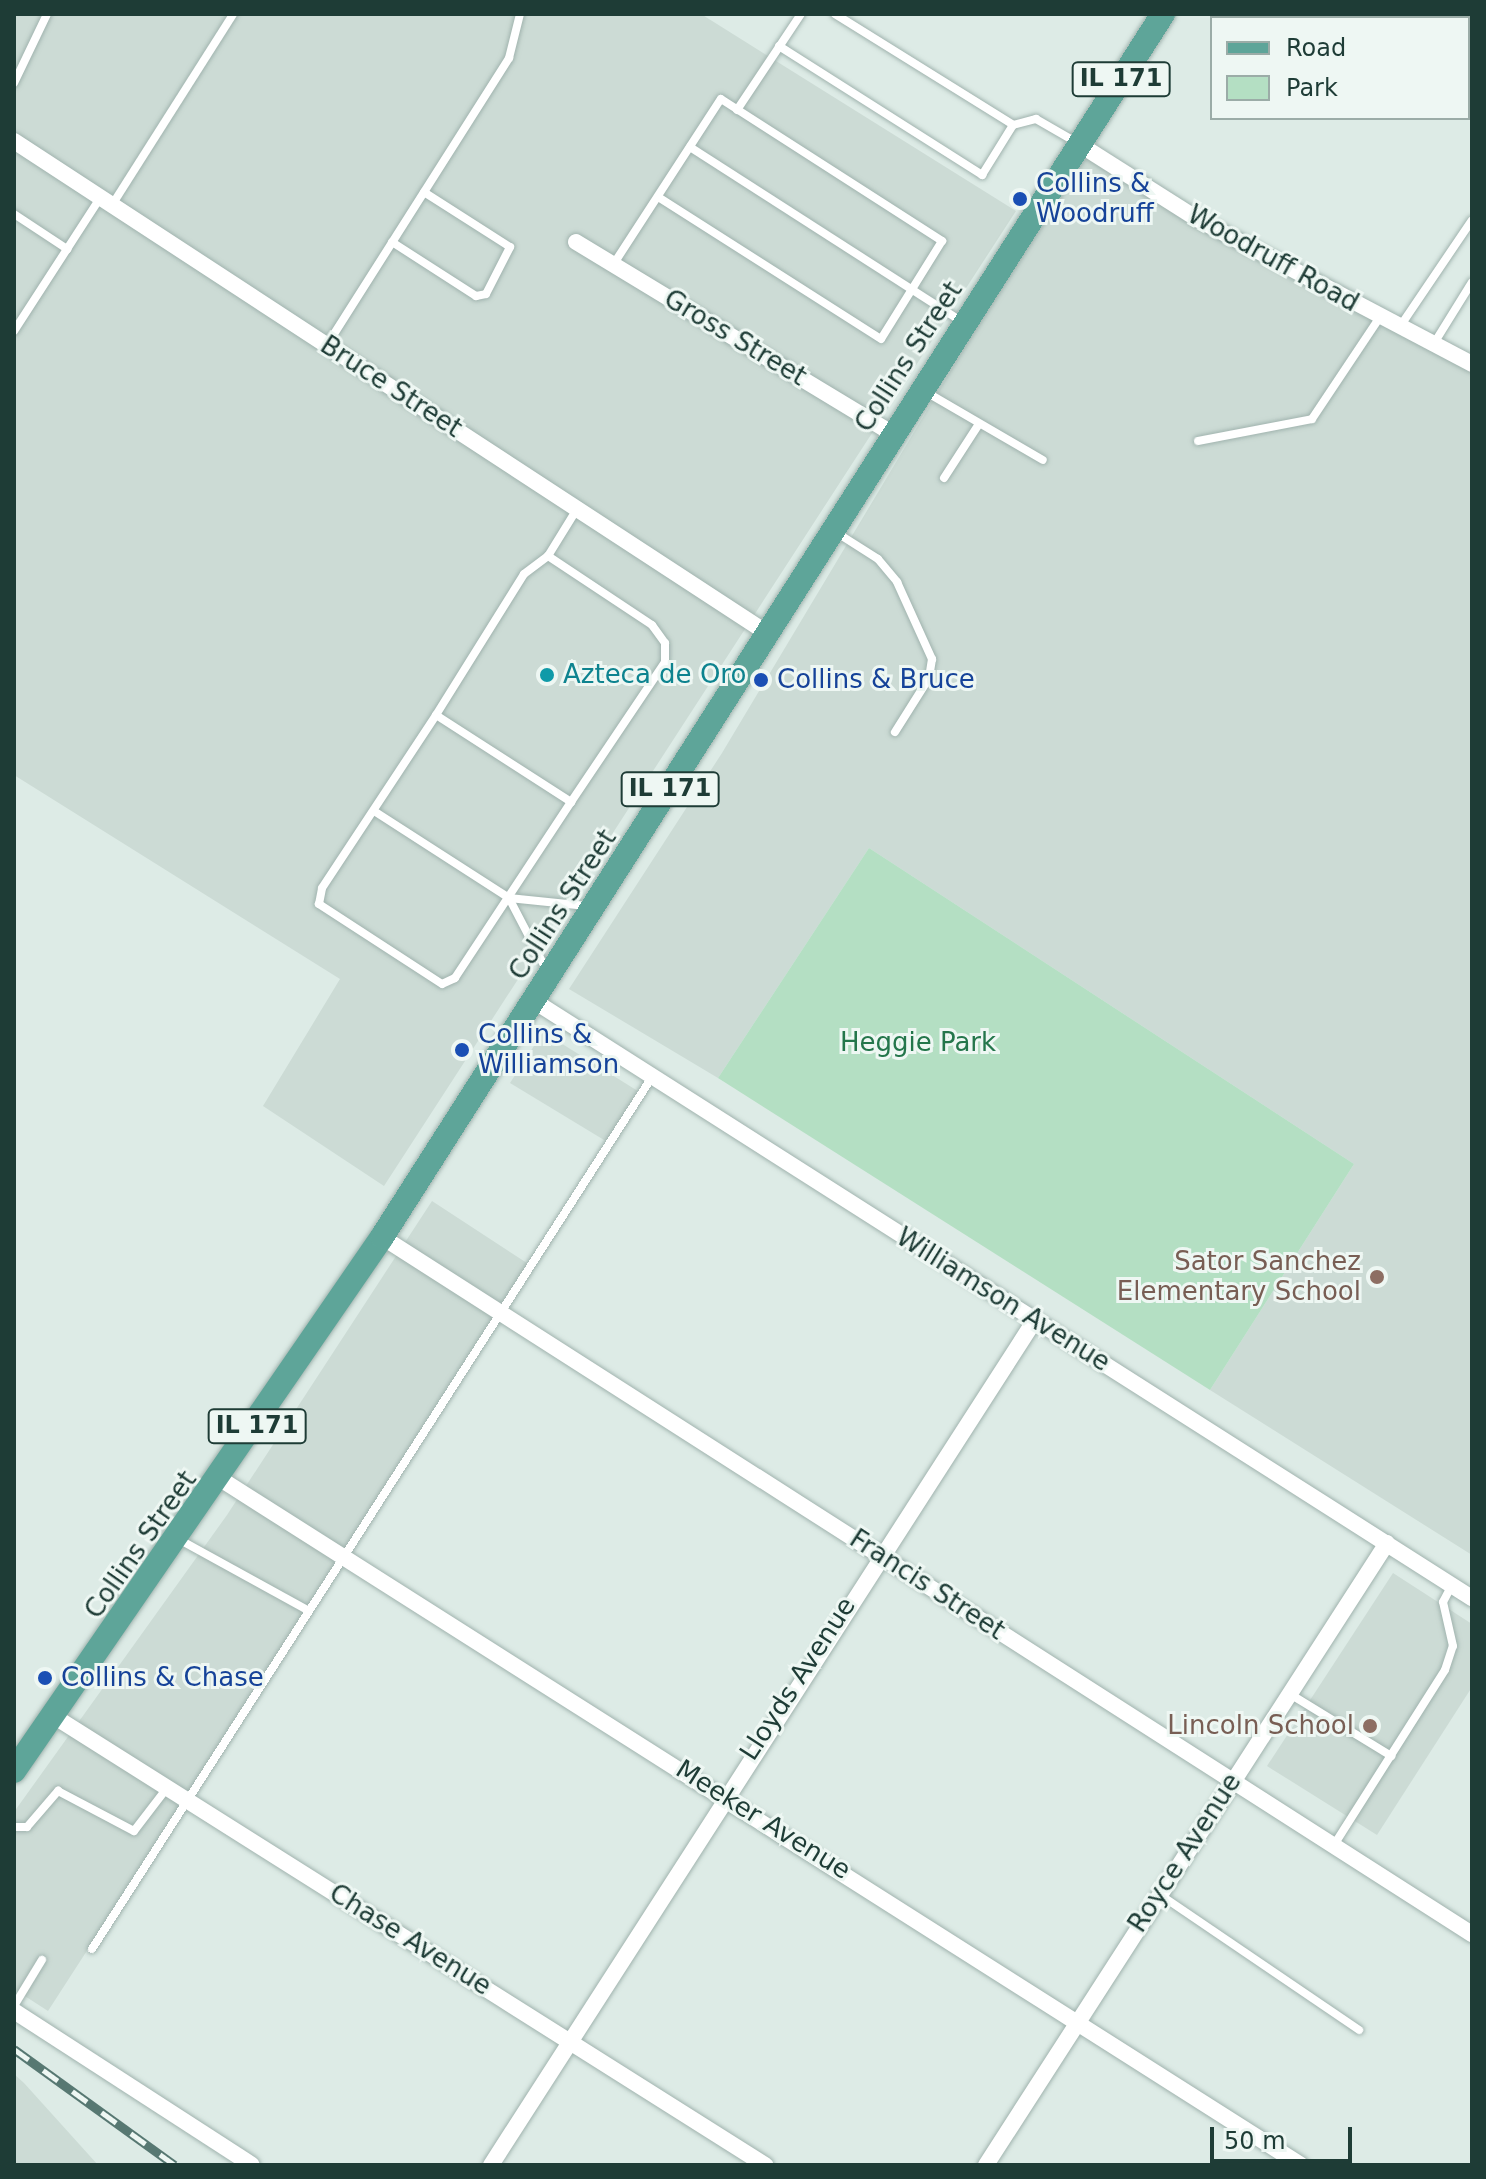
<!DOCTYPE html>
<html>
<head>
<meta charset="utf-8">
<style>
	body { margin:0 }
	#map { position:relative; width:1486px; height:2179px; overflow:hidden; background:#ddebe6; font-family:"DejaVu Sans",sans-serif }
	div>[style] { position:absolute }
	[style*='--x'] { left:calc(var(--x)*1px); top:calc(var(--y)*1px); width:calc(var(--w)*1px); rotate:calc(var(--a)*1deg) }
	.built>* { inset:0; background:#ccdbd5 }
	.green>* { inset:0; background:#b4dfc3 }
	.roads { filter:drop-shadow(0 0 2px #a0b3ae) drop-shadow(0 0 2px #a0b3ae) }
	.service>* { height:8px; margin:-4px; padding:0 4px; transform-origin:4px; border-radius:4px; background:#fff }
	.minor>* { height:16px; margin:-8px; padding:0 8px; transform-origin:8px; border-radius:8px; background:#fff }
	.primary>* { height:24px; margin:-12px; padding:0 12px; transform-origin:12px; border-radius:12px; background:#5ea599 }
	.rail>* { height:9px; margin-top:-4.5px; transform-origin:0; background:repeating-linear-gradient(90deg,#eef7f3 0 18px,#577872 0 36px); box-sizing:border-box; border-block:2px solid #577872 }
	.dots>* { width:22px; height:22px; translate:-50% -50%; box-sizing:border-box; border:4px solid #eef7f3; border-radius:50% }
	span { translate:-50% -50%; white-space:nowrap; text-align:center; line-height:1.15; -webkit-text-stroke:6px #eef7f3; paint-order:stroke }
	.shield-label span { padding:2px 6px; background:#eef7f3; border:2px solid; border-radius:6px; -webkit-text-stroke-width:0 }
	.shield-label { font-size:24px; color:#1e3c36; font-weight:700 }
	.transit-label { font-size:26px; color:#164399 }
	.left { translate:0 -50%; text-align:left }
	.street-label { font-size:26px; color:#1e3c36 }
	.culture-label { font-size:26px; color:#0d838f }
	.park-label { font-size:26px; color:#24764b }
	.education-label { font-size:26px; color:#785e54 }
	.right { translate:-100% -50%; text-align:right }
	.frame { position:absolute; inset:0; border:16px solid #1e3c36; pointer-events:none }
	.legend { position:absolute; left:1210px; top:16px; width:260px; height:104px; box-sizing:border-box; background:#eef7f3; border:2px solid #9baca7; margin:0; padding:10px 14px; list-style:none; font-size:24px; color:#1e3c36 }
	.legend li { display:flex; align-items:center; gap:16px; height:40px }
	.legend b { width:40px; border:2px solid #9baca7 }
	.scale { position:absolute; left:1210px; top:2127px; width:142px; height:36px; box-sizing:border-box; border:4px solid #1e3c36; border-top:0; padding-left:10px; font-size:24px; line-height:28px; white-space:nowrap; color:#1e3c36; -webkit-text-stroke:6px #eef7f3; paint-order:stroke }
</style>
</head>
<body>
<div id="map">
	<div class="built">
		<i style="clip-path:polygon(14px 14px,701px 14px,1016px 211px,384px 1186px,263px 1106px,340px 979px,14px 775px)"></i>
		<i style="clip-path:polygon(1081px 153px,1472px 365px,1472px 1555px,1210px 1390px,1354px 1164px,869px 848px,718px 1078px,569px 989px,722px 753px)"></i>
		<i style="clip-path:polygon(543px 1032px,641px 1093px,609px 1143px,510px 1083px)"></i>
		<i style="clip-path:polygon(432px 1201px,530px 1265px,48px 2011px,14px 1989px,14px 1812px,227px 1515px)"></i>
		<i style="clip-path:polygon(1393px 1573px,1472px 1624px,1472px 1687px,1377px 1835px,1267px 1766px)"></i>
		<i style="clip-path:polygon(14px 2074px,24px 2083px,98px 2165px,14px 2165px)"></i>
	</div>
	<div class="green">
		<i style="clip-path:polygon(869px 848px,1354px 1164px,1210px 1390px,718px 1078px)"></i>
	</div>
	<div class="roads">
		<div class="service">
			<i style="--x:835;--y:14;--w:210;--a:31.9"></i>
			<i style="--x:1013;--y:125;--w:24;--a:-15"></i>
			<i style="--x:1036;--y:119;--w:46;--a:29.9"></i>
			<i style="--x:779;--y:46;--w:241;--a:32.4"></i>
			<i style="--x:982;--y:175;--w:59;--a:-58.2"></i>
			<i style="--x:14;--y:83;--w:76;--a:-64.4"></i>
			<i style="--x:737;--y:110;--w:115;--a:-56.3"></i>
			<i style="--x:690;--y:147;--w:326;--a:32.7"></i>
			<i style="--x:112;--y:205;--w:226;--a:-57.6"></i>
			<i style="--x:14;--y:214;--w:64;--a:33.4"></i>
			<i style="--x:392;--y:242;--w:100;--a:32.7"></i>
			<i style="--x:476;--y:296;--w:10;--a:-11"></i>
			<i style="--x:486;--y:294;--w:53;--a:-62.9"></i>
			<i style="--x:510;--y:247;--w:102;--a:-147.4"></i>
			<i style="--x:613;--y:265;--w:198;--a:-57"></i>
			<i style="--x:721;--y:99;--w:263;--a:32.7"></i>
			<i style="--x:942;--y:241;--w:115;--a:121.9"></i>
			<i style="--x:881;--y:339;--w:264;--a:-147.5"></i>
			<i style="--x:1399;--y:328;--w:130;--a:-55.9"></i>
			<i style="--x:14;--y:331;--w:158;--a:-57.1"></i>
			<i style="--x:327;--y:345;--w:340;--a:-57.6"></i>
			<i style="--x:509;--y:58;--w:45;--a:-76"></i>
			<i style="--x:1433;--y:345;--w:74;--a:-58.2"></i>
			<i style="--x:926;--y:392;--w:135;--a:30.2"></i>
			<i style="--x:1198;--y:441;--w:116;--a:-10.9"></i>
			<i style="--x:1312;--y:419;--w:123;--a:-56.3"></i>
			<i style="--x:944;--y:478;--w:64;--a:-57.1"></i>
			<i style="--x:834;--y:531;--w:52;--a:32.5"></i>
			<i style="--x:878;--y:559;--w:30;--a:50"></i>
			<i style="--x:897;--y:582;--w:85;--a:65.6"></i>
			<i style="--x:932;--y:659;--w:19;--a:99"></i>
			<i style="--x:929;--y:678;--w:64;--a:122.2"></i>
			<i style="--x:436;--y:715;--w:161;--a:32.8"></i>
			<i style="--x:571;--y:802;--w:211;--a:123.4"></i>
			<i style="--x:455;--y:978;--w:14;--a:155"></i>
			<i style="--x:442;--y:984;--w:147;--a:-147"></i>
			<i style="--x:319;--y:904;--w:16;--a:-79"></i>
			<i style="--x:322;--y:888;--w:207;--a:-56.6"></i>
			<i style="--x:436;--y:715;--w:166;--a:-58"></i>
			<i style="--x:524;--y:574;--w:30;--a:-37"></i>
			<i style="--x:571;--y:802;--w:169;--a:-56.1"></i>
			<i style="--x:665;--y:662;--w:19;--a:-90"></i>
			<i style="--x:665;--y:643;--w:22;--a:-126"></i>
			<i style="--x:652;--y:625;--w:125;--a:-146.4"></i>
			<i style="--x:548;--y:556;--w:55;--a:-58.3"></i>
			<i style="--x:374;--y:811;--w:161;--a:32.8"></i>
			<i style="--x:509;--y:898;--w:78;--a:5.9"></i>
			<i style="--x:509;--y:898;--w:82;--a:62.5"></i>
			<i style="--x:180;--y:1540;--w:147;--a:28.8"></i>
			<i style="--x:1290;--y:1694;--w:119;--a:31.5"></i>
			<i style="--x:14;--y:1827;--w:13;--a:0"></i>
			<i style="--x:27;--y:1827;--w:48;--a:-49.3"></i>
			<i style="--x:58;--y:1791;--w:86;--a:27.8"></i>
			<i style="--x:134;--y:1831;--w:54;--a:-52.5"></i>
			<i style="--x:1334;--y:1845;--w:207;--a:-57.6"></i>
			<i style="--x:1445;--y:1670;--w:25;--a:-72"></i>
			<i style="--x:1453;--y:1646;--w:45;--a:-102.8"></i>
			<i style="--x:1443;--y:1602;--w:19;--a:-62"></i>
			<i style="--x:1159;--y:1894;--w:242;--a:34.2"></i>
			<i style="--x:92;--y:1949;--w:1036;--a:-57.29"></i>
			<i style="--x:14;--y:2006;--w:54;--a:-58.7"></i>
		</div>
		<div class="minor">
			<i style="--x:14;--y:141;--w:899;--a:33.16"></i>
			<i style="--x:1079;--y:144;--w:140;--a:32.4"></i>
			<i style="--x:1197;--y:219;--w:311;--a:27.8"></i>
			<i style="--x:576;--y:242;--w:371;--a:31.2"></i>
			<i style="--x:534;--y:1001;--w:1112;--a:32.48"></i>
			<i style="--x:382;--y:1237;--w:1294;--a:32.6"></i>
			<i style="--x:222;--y:1480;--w:1278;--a:32.41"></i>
			<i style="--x:55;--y:1717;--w:840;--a:32.25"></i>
			<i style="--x:14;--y:2011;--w:283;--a:32.9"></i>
			<i style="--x:491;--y:2165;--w:1005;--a:-57.23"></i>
			<i style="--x:986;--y:2165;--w:740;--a:-57.19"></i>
		</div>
		<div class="primary">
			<i style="--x:14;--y:1771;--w:649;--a:-55.43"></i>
			<i style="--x:382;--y:1237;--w:1451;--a:-57.44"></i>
		</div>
	</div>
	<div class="rail">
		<i style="--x:14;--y:2049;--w:198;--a:35.8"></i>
	</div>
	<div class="dots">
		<i style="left:1020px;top:199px;background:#1a4fb4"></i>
		<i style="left:547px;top:675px;background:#0f9aa8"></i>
		<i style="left:761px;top:680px;background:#1a4fb4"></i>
		<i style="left:462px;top:1050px;background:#1a4fb4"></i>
		<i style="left:1377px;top:1277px;background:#8d6e63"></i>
		<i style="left:45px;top:1678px;background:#1a4fb4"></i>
		<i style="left:1370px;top:1726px;background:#8d6e63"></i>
	</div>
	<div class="shield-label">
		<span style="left:1121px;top:79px">IL 171</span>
		<span style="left:670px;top:789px">IL 171</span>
		<span style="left:257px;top:1426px">IL 171</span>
	</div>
	<div class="transit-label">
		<span class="left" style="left:1036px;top:199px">Collins &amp;<br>Woodruff</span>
		<span class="left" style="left:777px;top:680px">Collins &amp; Bruce</span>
		<span class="left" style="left:478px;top:1050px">Collins &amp;<br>Williamson</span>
		<span class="left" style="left:61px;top:1678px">Collins &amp; Chase</span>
	</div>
	<div class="street-label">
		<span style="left:1273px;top:259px;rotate:29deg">Woodruff Road</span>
		<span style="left:735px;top:338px;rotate:31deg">Gross Street</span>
		<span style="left:909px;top:357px;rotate:-57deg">Collins Street</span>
		<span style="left:391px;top:387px;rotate:33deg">Bruce Street</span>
		<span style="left:563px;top:905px;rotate:-57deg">Collins Street</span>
		<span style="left:1003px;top:1300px;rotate:32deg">Williamson Avenue</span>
		<span style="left:141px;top:1545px;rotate:-55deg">Collins Street</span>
		<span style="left:927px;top:1585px;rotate:33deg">Francis Street</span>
		<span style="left:798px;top:1679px;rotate:-57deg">Lloyds Avenue</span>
		<span style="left:763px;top:1820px;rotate:32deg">Meeker Avenue</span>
		<span style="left:1185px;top:1853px;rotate:-57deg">Royce Avenue</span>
		<span style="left:410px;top:1940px;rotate:32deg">Chase Avenue</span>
	</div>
	<div class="culture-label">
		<span class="left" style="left:563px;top:675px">Azteca de Oro</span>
	</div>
	<div class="park-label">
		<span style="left:918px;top:1043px">Heggie Park</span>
	</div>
	<div class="education-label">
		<span class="right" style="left:1361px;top:1277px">Sator Sanchez<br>Elementary School</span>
		<span class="right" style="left:1354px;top:1726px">Lincoln School</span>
	</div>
	<div class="frame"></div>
	<ul class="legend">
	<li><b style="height:10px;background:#5ea599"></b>Road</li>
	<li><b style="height:22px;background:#b4dfc3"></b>Park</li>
	</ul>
	<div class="scale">50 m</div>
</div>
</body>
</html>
